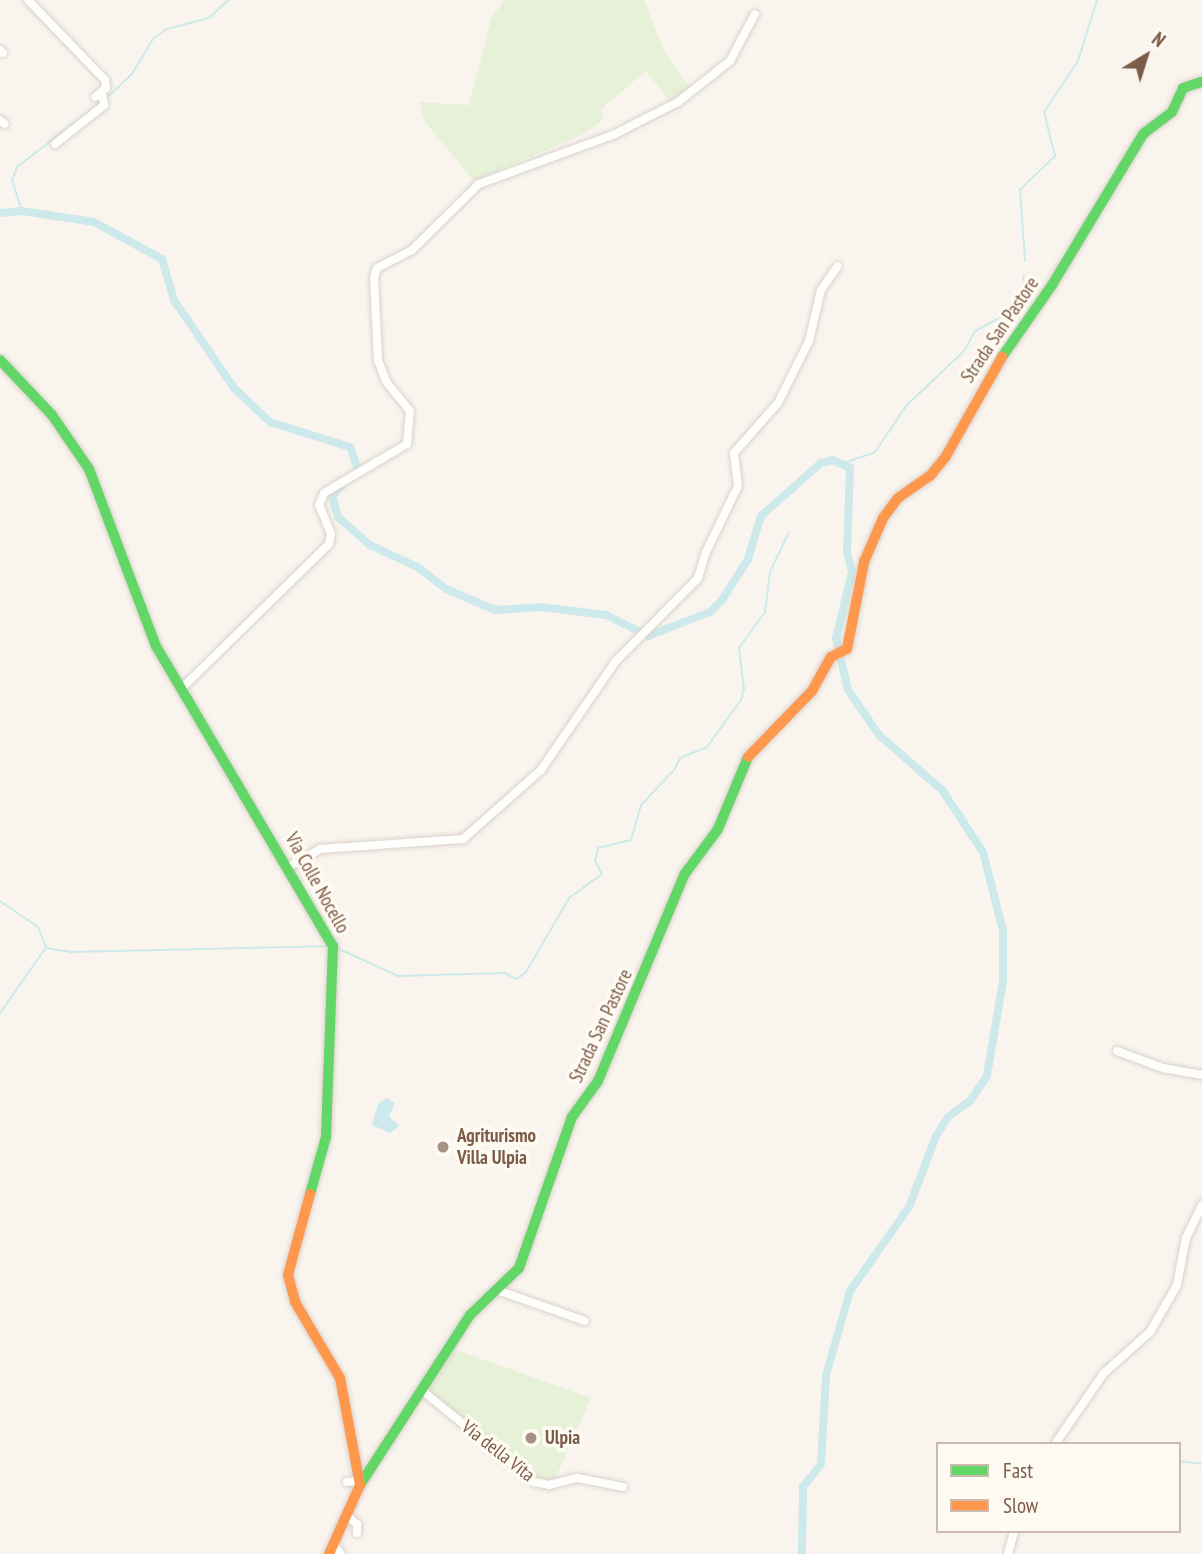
<!DOCTYPE html>
<html>
<head>
<meta charset="utf-8">
<style>
	body { margin:0 }
	#map { position:relative; width:1202px; height:1554px; overflow:hidden; background:#f9f5ee; font-family:"PT Sans Narrow",sans-serif }
	div>[style] { position:absolute }
	[style*='--x'] { left:calc(var(--x)*1px); top:calc(var(--y)*1px); width:calc(var(--w)*1px); rotate:calc(var(--a)*1deg) }
	.green>* { inset:0; background:#e6f1d8 }
	.water>* { inset:0; background:#cee9eb }
	.stream>* { height:2px; margin:-1px; padding:0 1px; transform-origin:1px; border-radius:1px; background:#cee9eb }
	.canal>* { height:8px; margin:-4px; padding:0 4px; transform-origin:4px; border-radius:4px; background:#cee9eb }
	.roads { filter:drop-shadow(0 0 2px #dad2cc) drop-shadow(0 0 2px #dad2cc) }
	.street>* { height:8px; margin:-4px; padding:0 4px; transform-origin:4px; border-radius:4px; background:#fefefc }
	.fast>* { height:10px; margin:-5px; padding:0 5px; transform-origin:5px; border-radius:5px; background:#63d668 }
	.slow>* { height:10px; margin:-5px; padding:0 5px; transform-origin:5px; border-radius:5px; background:#ff974d }
	.dots>* { width:19px; height:19px; translate:-50% -50%; box-sizing:border-box; border:4px solid #fffaf2; border-radius:50% }
	span { translate:-50% -50%; white-space:nowrap; text-align:center; line-height:1.15; -webkit-text-stroke:7px #fffaf2; paint-order:stroke }
	.street-label { font-size:19px; color:#7c5b49 }
	.poi-label { font-size:19px; color:#7c5b49; font-weight:700 }
	.left { translate:0 -50%; text-align:left }
	.legend { position:absolute; left:936px; top:1442px; width:245px; height:91px; box-sizing:border-box; background:#fffaf2; border:2px solid #cbbaae; margin:0; padding:9px 12px; list-style:none; font-size:21px; color:#7c5b49 }
	.legend li { display:flex; align-items:center; gap:14px; height:35px }
	.legend b { width:35px; border:2px solid #cbbaae }
	.north { position:absolute; left:1111px; top:21px; width:70px; height:70px; -webkit-text-stroke:5px #fffaf2; paint-order:stroke; rotate:38deg; font-size:19px; font-weight:700; line-height:28px; text-align:center; color:#7c5b49 }
	.north::after { content:''; display:block; margin:auto; width:24px; height:32px; background:#7c5b49; clip-path:polygon(50% 0,100% 100%,50% 72%,0 100%) }
</style>
</head>
<body>
<div id="map">
	<div class="green">
		<i style="clip-path:polygon(504px 0,644px 0,664px 51px,691px 89px,673px 105px,646px 71px,600px 110px,605px 118px,586px 133px,474px 181px,425px 122px,419px 102px,469px 105px,491px 19px)"></i>
		<i style="clip-path:polygon(454px 1349px,591px 1398px,550px 1490px,428px 1390px)"></i>
	</div>
	<div class="water">
		<i style="clip-path:polygon(387px 1098px,395px 1103px,389px 1116px,399px 1126px,390px 1133px,372px 1125px,378px 1104px)"></i>
	</div>
	<div class="stream">
		<i style="--x:109;--y:96;--w:32;--a:-44"></i>
		<i style="--x:132;--y:74;--w:41;--a:-59"></i>
		<i style="--x:153;--y:39;--w:17;--a:-36"></i>
		<i style="--x:167;--y:29;--w:43;--a:-14.7"></i>
		<i style="--x:209;--y:18;--w:26;--a:-43"></i>
		<i style="--x:22;--y:211;--w:32;--a:-108"></i>
		<i style="--x:12;--y:181;--w:15;--a:-70"></i>
		<i style="--x:17;--y:167;--w:105;--a:-37.6"></i>
		<i style="--x:1025;--y:261;--w:71;--a:-94"></i>
		<i style="--x:1020;--y:190;--w:49;--a:-44.2"></i>
		<i style="--x:1055;--y:156;--w:45;--a:-104"></i>
		<i style="--x:1044;--y:112;--w:61;--a:-56.3"></i>
		<i style="--x:1078;--y:61;--w:64;--a:-72.7"></i>
		<i style="--x:841;--y:464;--w:36;--a:-19"></i>
		<i style="--x:875;--y:452;--w:55;--a:-56"></i>
		<i style="--x:906;--y:406;--w:80;--a:-43.5"></i>
		<i style="--x:964;--y:351;--w:23;--a:-61"></i>
		<i style="--x:975;--y:331;--w:51;--a:-28.1"></i>
		<i style="--x:1020;--y:307;--w:32;--a:-83"></i>
		<i style="--x:0;--y:901;--w:46;--a:34.4"></i>
		<i style="--x:38;--y:927;--w:22;--a:68"></i>
		<i style="--x:46;--y:948;--w:25;--a:9"></i>
		<i style="--x:71;--y:952;--w:257;--a:-1.3"></i>
		<i style="--x:337;--y:948;--w:67;--a:24.7"></i>
		<i style="--x:398;--y:976;--w:107;--a:-1.6"></i>
		<i style="--x:505;--y:973;--w:13;--a:27"></i>
		<i style="--x:517;--y:979;--w:11;--a:-38"></i>
		<i style="--x:526;--y:972;--w:86;--a:-59.8"></i>
		<i style="--x:569;--y:898;--w:41;--a:-36"></i>
		<i style="--x:602;--y:874;--w:15;--a:-118"></i>
		<i style="--x:595;--y:861;--w:13;--a:-77"></i>
		<i style="--x:598;--y:848;--w:34;--a:-14"></i>
		<i style="--x:631;--y:840;--w:36;--a:-74"></i>
		<i style="--x:641;--y:805;--w:48;--a:-46.7"></i>
		<i style="--x:674;--y:770;--w:13;--a:-63"></i>
		<i style="--x:680;--y:758;--w:29;--a:-22"></i>
		<i style="--x:707;--y:747;--w:58;--a:-54.1"></i>
		<i style="--x:741;--y:700;--w:11;--a:-75"></i>
		<i style="--x:744;--y:689;--w:41;--a:-97"></i>
		<i style="--x:739;--y:648;--w:44;--a:-54.2"></i>
		<i style="--x:765;--y:612;--w:40;--a:-82.9"></i>
		<i style="--x:770;--y:572;--w:44;--a:-64.6"></i>
		<i style="--x:0;--y:1013;--w:78;--a:-54.9"></i>
		<i style="--x:1179;--y:1461;--w:23;--a:7"></i>
	</div>
	<div class="canal">
		<i style="--x:0;--y:213;--w:22;--a:-5"></i>
		<i style="--x:22;--y:211;--w:73;--a:8.7"></i>
		<i style="--x:94;--y:222;--w:77;--a:28.6"></i>
		<i style="--x:162;--y:259;--w:43;--a:73.7"></i>
		<i style="--x:174;--y:300;--w:107;--a:55.7"></i>
		<i style="--x:234;--y:388;--w:50;--a:43.4"></i>
		<i style="--x:270;--y:422;--w:84;--a:17.4"></i>
		<i style="--x:350;--y:447;--w:27;--a:70"></i>
		<i style="--x:359;--y:472;--w:4;--a:153"></i>
		<i style="--x:345;--y:482;--w:19;--a:133"></i>
		<i style="--x:332;--y:496;--w:22;--a:74"></i>
		<i style="--x:338;--y:517;--w:43;--a:41.2"></i>
		<i style="--x:370;--y:545;--w:54;--a:25.1"></i>
		<i style="--x:419;--y:568;--w:34;--a:38"></i>
		<i style="--x:446;--y:589;--w:53;--a:23.2"></i>
		<i style="--x:495;--y:610;--w:47;--a:-3.7"></i>
		<i style="--x:542;--y:607;--w:64;--a:7.1"></i>
		<i style="--x:606;--y:615;--w:47;--a:26.6"></i>
		<i style="--x:648;--y:636;--w:66;--a:-21.2"></i>
		<i style="--x:710;--y:612;--w:17;--a:-45"></i>
		<i style="--x:722;--y:600;--w:49;--a:-57.6"></i>
		<i style="--x:748;--y:559;--w:45;--a:-73.2"></i>
		<i style="--x:761;--y:516;--w:80;--a:-41.5"></i>
		<i style="--x:821;--y:463;--w:12;--a:-14"></i>
		<i style="--x:833;--y:460;--w:19;--a:25"></i>
		<i style="--x:850;--y:468;--w:84;--a:92"></i>
		<i style="--x:847;--y:552;--w:21;--a:76"></i>
		<i style="--x:852;--y:572;--w:68;--a:103.6"></i>
		<i style="--x:836;--y:638;--w:53;--a:77"></i>
		<i style="--x:848;--y:690;--w:55;--a:55.4"></i>
		<i style="--x:879;--y:735;--w:84;--a:41.1"></i>
		<i style="--x:942;--y:790;--w:74;--a:56.5"></i>
		<i style="--x:983;--y:852;--w:81;--a:75.8"></i>
		<i style="--x:1003;--y:931;--w:50;--a:90"></i>
		<i style="--x:1003;--y:981;--w:96;--a:99.6"></i>
		<i style="--x:987;--y:1076;--w:30;--a:124"></i>
		<i style="--x:970;--y:1101;--w:27;--a:144"></i>
		<i style="--x:948;--y:1117;--w:22;--a:122"></i>
		<i style="--x:936;--y:1136;--w:76;--a:110.8"></i>
		<i style="--x:909;--y:1207;--w:103;--a:125.1"></i>
		<i style="--x:850;--y:1291;--w:87;--a:105.9"></i>
		<i style="--x:826;--y:1375;--w:89;--a:93.2"></i>
		<i style="--x:821;--y:1464;--w:29;--a:128"></i>
		<i style="--x:803;--y:1487;--w:67;--a:90.9"></i>
	</div>
	<div class="roads">
		<div class="street">
			<i style="--x:28;--y:0;--w:111;--a:46.1"></i>
			<i style="--x:105;--y:80;--w:8;--a:83"></i>
			<i style="--x:106;--y:88;--w:14;--a:141"></i>
			<i style="--x:0;--y:50;--w:4;--a:45"></i>
			<i style="--x:0;--y:120;--w:6;--a:39"></i>
			<i style="--x:55;--y:144;--w:63;--a:-38.5"></i>
			<i style="--x:104;--y:105;--w:13;--a:-99"></i>
			<i style="--x:181;--y:689;--w:207;--a:-44.4"></i>
			<i style="--x:329;--y:544;--w:10;--a:-79"></i>
			<i style="--x:331;--y:534;--w:31;--a:-112"></i>
			<i style="--x:319;--y:505;--w:13;--a:-67"></i>
			<i style="--x:324;--y:493;--w:96;--a:-30.6"></i>
			<i style="--x:407;--y:444;--w:33;--a:-85"></i>
			<i style="--x:410;--y:411;--w:38;--a:-129"></i>
			<i style="--x:386;--y:381;--w:22;--a:-111"></i>
			<i style="--x:378;--y:360;--w:82;--a:-92.8"></i>
			<i style="--x:374;--y:278;--w:10;--a:-73"></i>
			<i style="--x:377;--y:268;--w:39;--a:-27"></i>
			<i style="--x:412;--y:250;--w:94;--a:-44.6"></i>
			<i style="--x:479;--y:184;--w:143;--a:-20.1"></i>
			<i style="--x:613;--y:135;--w:73;--a:-26.9"></i>
			<i style="--x:678;--y:102;--w:66;--a:-38.3"></i>
			<i style="--x:730;--y:61;--w:53;--a:-62"></i>
			<i style="--x:288;--y:867;--w:37;--a:-29"></i>
			<i style="--x:320;--y:849;--w:143;--a:-4"></i>
			<i style="--x:463;--y:839;--w:104;--a:-41.5"></i>
			<i style="--x:541;--y:770;--w:132;--a:-55.5"></i>
			<i style="--x:616;--y:661;--w:117;--a:-45.3"></i>
			<i style="--x:698;--y:578;--w:27;--a:-73"></i>
			<i style="--x:706;--y:552;--w:73;--a:-64.1"></i>
			<i style="--x:738;--y:486;--w:33;--a:-97"></i>
			<i style="--x:734;--y:453;--w:67;--a:-48.7"></i>
			<i style="--x:778;--y:403;--w:69;--a:-63.4"></i>
			<i style="--x:809;--y:341;--w:52;--a:-76.8"></i>
			<i style="--x:821;--y:290;--w:29;--a:-55"></i>
			<i style="--x:1117;--y:1051;--w:49;--a:20.3"></i>
			<i style="--x:1163;--y:1068;--w:40;--a:10"></i>
			<i style="--x:500;--y:1291;--w:90;--a:19.4"></i>
			<i style="--x:424;--y:1392;--w:142;--a:39.3"></i>
			<i style="--x:534;--y:1482;--w:15;--a:11"></i>
			<i style="--x:549;--y:1485;--w:30;--a:-14"></i>
			<i style="--x:578;--y:1478;--w:46;--a:11.3"></i>
			<i style="--x:1055;--y:1444;--w:86;--a:-55.4"></i>
			<i style="--x:1104;--y:1373;--w:62;--a:-41.7"></i>
			<i style="--x:1150;--y:1332;--w:54;--a:-60.1"></i>
			<i style="--x:1177;--y:1285;--w:48;--a:-79.2"></i>
			<i style="--x:1186;--y:1238;--w:37;--a:-64"></i>
			<i style="--x:347;--y:1482;--w:13;--a:-4"></i>
			<i style="--x:347;--y:1516;--w:13;--a:39"></i>
			<i style="--x:357;--y:1524;--w:9;--a:90"></i>
			<i style="--x:334;--y:1545;--w:11;--a:52"></i>
			<i style="--x:1008;--y:1554;--w:24;--a:-75"></i>
		</div>
		<div class="fast">
			<i style="--x:1002;--y:357;--w:88;--a:-55.2"></i>
			<i style="--x:1052;--y:285;--w:176;--a:-58.9"></i>
			<i style="--x:1143;--y:134;--w:36;--a:-37"></i>
			<i style="--x:1172;--y:112;--w:26;--a:-65"></i>
			<i style="--x:1183;--y:88;--w:20;--a:-18"></i>
			<i style="--x:0;--y:360;--w:76;--a:46.6"></i>
			<i style="--x:52;--y:415;--w:65;--a:55.6"></i>
			<i style="--x:89;--y:469;--w:189;--a:69.3"></i>
			<i style="--x:156;--y:646;--w:348;--a:59.5"></i>
			<i style="--x:333;--y:946;--w:191;--a:92.1"></i>
			<i style="--x:326;--y:1137;--w:59;--a:105.7"></i>
			<i style="--x:360;--y:1485;--w:202;--a:-57.1"></i>
			<i style="--x:470;--y:1315;--w:68;--a:-43.8"></i>
			<i style="--x:519;--y:1268;--w:160;--a:-70.7"></i>
			<i style="--x:572;--y:1117;--w:44;--a:-54.2"></i>
			<i style="--x:598;--y:1081;--w:223;--a:-67.3"></i>
			<i style="--x:684;--y:875;--w:57;--a:-53.5"></i>
			<i style="--x:718;--y:829;--w:78;--a:-67.4"></i>
		</div>
		<div class="slow">
			<i style="--x:748;--y:757;--w:92;--a:-45.9"></i>
			<i style="--x:812;--y:691;--w:39;--a:-61"></i>
			<i style="--x:831;--y:657;--w:18;--a:-27"></i>
			<i style="--x:847;--y:649;--w:89;--a:-78.9"></i>
			<i style="--x:864;--y:562;--w:48;--a:-66.6"></i>
			<i style="--x:883;--y:518;--w:25;--a:-53"></i>
			<i style="--x:898;--y:498;--w:39;--a:-35"></i>
			<i style="--x:930;--y:476;--w:26;--a:-51"></i>
			<i style="--x:946;--y:456;--w:114;--a:-60.5"></i>
			<i style="--x:310;--y:1194;--w:84;--a:105.2"></i>
			<i style="--x:288;--y:1275;--w:28;--a:75"></i>
			<i style="--x:295;--y:1302;--w:88;--a:59.4"></i>
			<i style="--x:340;--y:1378;--w:109;--a:79.4"></i>
			<i style="--x:360;--y:1485;--w:76;--a:114.2"></i>
		</div>
	</div>
	<div class="dots">
		<i style="left:443px;top:1147px;background:#a89183"></i>
		<i style="left:531px;top:1438px;background:#a89183"></i>
	</div>
	<div class="street-label">
		<span style="left:1000px;top:330px;rotate:-56deg">Strada San Pastore</span>
		<span style="left:317px;top:883px;rotate:61deg">Via Colle Nocello</span>
		<span style="left:601px;top:1026px;rotate:-65deg">Strada San Pastore</span>
		<span style="left:498px;top:1451px;rotate:38deg">Via della Vita</span>
	</div>
	<div class="poi-label">
		<span class="left" style="left:457px;top:1147px">Agriturismo<br>Villa Ulpia</span>
		<span class="left" style="left:545px;top:1438px">Ulpia</span>
	</div>
	<ul class="legend">
	<li><b style="height:9px;background:#63d668"></b>Fast</li>
	<li><b style="height:9px;background:#ff974d"></b>Slow</li>
	</ul>
	<div class="north">N</div>
</div>
</body>
</html>
